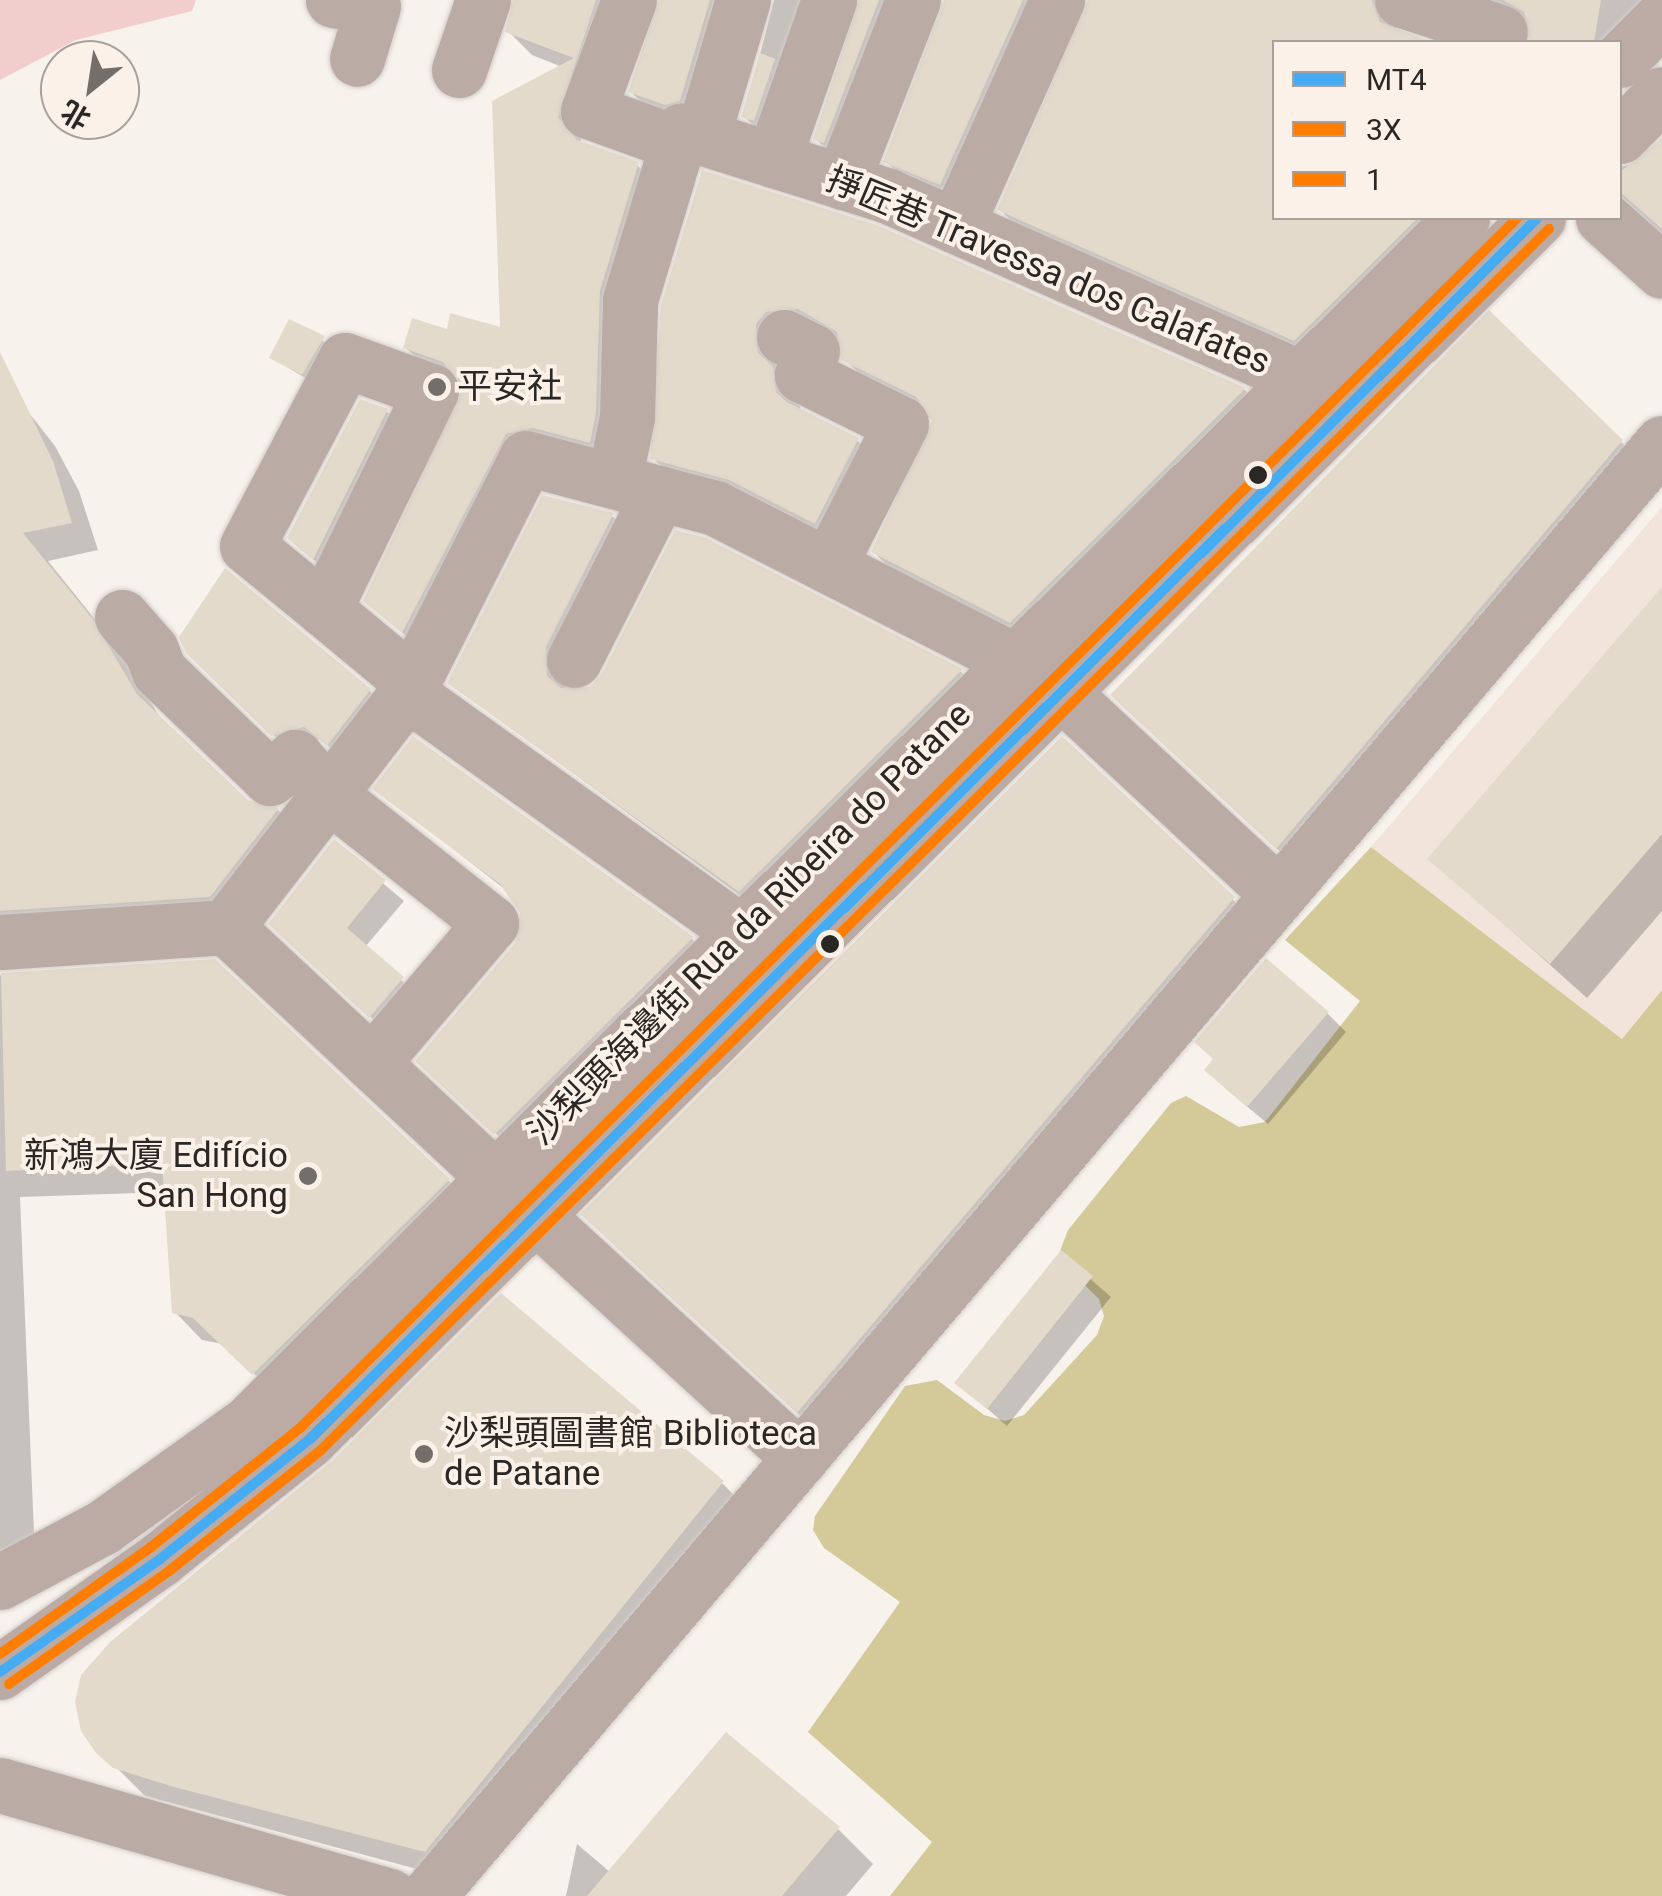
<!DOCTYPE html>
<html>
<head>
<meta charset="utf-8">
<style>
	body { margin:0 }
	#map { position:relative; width:1662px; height:1896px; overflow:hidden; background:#f8f2ed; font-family:Roboto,"Noto Sans SC",sans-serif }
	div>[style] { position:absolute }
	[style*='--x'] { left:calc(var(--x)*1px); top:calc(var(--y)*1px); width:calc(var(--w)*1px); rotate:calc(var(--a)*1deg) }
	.built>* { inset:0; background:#f1e4db }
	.green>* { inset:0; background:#f1cecc }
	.water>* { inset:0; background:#d4c998 }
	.shadow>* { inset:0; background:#0003 }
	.building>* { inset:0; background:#e4dacb }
	.roads { filter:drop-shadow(0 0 2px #d2cdca) drop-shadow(0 0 2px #d2cdca) }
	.minor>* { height:55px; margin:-27.5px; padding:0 27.5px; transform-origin:27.5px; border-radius:27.5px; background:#bbaba5 }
	.major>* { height:55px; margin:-27.5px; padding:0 27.5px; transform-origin:27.5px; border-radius:27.5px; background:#bcaba5 }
	.bus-1>* { height:10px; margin:-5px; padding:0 5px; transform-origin:5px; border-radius:5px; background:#45acf4 }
	.bus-2>* { height:10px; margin:-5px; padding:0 5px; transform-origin:5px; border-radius:5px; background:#ff7d00 }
	.bus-3>* { height:10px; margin:-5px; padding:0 5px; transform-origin:5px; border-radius:5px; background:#ff7d00 }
	.dots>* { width:28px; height:28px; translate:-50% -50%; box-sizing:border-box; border:5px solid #fcf1e9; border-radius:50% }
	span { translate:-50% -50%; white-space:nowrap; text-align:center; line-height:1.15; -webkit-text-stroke:8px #fcf1e9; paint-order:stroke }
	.street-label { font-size:35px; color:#2b2724 }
	.poi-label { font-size:35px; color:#2b2724 }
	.left { translate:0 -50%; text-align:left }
	.right { translate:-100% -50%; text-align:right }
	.legend { position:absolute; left:1272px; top:40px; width:350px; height:180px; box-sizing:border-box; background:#fcf1e9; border:2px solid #a8a09a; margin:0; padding:12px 18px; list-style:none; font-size:30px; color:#2b2724 }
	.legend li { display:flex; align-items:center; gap:20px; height:50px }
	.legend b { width:50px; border:2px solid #a8a09a }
	.north { position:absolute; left:40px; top:40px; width:100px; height:100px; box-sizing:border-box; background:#fcf1e9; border:2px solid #a8a09a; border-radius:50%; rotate:210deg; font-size:28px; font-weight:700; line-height:40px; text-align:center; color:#2b2724 }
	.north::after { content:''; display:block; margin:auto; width:35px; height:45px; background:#736e6a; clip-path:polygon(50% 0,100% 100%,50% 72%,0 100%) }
</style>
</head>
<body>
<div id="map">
	<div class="built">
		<i style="clip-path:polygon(1662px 507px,1662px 990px,1622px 1039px,1371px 847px)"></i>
	</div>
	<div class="green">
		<i style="clip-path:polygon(0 0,196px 0,192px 11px,76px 40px,0 80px)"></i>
	</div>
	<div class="water">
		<i style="clip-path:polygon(1371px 847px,1622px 1039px,1662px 990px,1662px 1896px,890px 1896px,932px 1842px,808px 1732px,900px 1602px,824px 1548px,813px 1530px,815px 1516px,905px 1386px,937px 1380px,984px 1415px,1005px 1421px,1024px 1415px,1097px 1335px,1104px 1316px,1099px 1299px,1065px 1266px,1060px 1251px,1068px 1230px,1171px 1103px,1186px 1096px,1239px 1127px,1265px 1122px,1360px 1001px,1285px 940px)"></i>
	</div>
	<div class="shadow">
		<i style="clip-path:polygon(515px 0,639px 0,623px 14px,580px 142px,637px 165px,662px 189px,613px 465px,559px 451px,427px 655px,366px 600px,465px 389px,430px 371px,405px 347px,449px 332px,503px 330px,562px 67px,532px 55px,508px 31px)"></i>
		<i style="clip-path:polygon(661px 0,749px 0,704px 124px,655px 116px,631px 92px)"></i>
		<i style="clip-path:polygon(774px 0,834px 0,768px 141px,744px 116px)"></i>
		<i style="clip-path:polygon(859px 0,923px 0,840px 163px,816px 139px)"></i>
		<i style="clip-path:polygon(946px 0,1067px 0,965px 207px,911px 185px,886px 161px)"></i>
		<i style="clip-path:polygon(1090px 0,1409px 0,1395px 30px,1431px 42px,1274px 42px,1274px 218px,1461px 218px,1319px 364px,1025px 234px,1000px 210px)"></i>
		<i style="clip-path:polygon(1458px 0,1662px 0,1620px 42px,1553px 42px,1536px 26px)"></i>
		<i style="clip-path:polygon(1662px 142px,1662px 234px,1620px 195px,1620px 167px,1643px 161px)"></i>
		<i style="clip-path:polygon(876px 228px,1245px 390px,1271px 417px,1037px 648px,900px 579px,874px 552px,935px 421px,871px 386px,844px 358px,841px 344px,827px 335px,798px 396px,801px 412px,857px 440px,884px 467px,842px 549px,680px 485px,653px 458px,664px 305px)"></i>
		<i style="clip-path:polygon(1489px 314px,1645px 465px,1301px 871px,1136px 718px)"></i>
		<i style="clip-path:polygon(290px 322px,333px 347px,312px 382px,272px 358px)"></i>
		<i style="clip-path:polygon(0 376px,55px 446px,79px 491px,98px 550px,48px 561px,118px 648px,162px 721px,247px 803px,278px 810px,304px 837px,238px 923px,0 954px)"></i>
		<i style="clip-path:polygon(386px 411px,400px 425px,328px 572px,304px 552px)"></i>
		<i style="clip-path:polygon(612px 516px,632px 535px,565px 668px,566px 690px,591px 689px,603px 676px,703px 540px,961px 672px,981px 691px,760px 910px,450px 683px)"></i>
		<i style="clip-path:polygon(1662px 608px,1662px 911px,1587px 998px,1431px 859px)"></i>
		<i style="clip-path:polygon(188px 652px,369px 690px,383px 704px,341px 757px,320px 739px,287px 748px)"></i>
		<i style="clip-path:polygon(1062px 739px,1267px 932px,832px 1445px,617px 1248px)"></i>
		<i style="clip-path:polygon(376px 789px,692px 939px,713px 960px,518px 1154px,440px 1082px,517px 944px,523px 912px,511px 894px)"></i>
		<i style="clip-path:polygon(334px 842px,404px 901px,365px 947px,421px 998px,390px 1035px,291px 942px)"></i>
		<i style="clip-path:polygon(0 975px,448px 1180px,475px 1208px,281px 1400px,223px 1344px,202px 1340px,175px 1312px,167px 1192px,20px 1197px,35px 1557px,0 1570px)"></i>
		<i style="clip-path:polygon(1327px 1013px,1346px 1032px,1268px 1124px,1226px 1089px)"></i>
		<i style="clip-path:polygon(1061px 1253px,1111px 1297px,1007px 1426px,958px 1383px)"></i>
		<i style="clip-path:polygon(722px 1483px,751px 1512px,454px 1879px,145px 1796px,115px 1766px)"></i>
		<i style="clip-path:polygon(838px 1829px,873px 1864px,846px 1896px,566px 1896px,577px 1844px,610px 1872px)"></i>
	</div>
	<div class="building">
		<i style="clip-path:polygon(513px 0,596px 0,558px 117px,577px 140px,639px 162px,600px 291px,596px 413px,590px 443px,533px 428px,506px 434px,402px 633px,363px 601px,462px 389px,443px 362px,403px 348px,412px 318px,447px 329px,450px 313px,500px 327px,492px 101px,574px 58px,505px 32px)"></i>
		<i style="clip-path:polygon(659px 0,710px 0,680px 101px,665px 105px,628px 92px)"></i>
		<i style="clip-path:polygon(859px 0,879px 0,824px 143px,813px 140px)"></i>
		<i style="clip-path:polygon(944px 0,1023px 0,940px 185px,883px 162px)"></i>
		<i style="clip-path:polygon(1088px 0,1372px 0,1380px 22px,1431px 42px,1274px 42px,1274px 218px,1418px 218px,1294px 341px,997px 210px)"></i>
		<i style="clip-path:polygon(1503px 0,1601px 0,1594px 42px,1529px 42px,1524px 12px)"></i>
		<i style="clip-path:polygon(760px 53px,775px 59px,754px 121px,741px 117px)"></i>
		<i style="clip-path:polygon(1662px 138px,1662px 229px,1620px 192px,1620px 172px)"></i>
		<i style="clip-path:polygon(702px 170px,877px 225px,1246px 388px,1010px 623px,871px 552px,932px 421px,916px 397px,841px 360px,837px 332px,798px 309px,766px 312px,756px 324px,758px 353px,773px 366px,776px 392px,787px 402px,859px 438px,815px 524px,729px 480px,650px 459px,661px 305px)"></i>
		<i style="clip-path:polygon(1489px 310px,1623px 440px,1276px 849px,1110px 695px)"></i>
		<i style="clip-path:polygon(289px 319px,325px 336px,302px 375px,269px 358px)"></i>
		<i style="clip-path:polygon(0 352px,53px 461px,72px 523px,23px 533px,92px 618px,137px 694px,248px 800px,279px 808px,210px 897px,0 911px)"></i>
		<i style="clip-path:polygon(360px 399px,388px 409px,313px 560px,287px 538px)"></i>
		<i style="clip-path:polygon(542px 495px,614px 513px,546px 647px,547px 676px,561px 688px,590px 687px,601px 675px,675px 530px,704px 537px,963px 669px,739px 892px,447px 683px)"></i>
		<i style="clip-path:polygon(225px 568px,371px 689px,327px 746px,304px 727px,271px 736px,186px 653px,179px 637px)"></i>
		<i style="clip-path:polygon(1662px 587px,1662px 834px,1550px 964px,1427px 859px)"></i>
		<i style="clip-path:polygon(413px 736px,694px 937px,494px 1135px,415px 1061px,515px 943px,520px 913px,500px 884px,372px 789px)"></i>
		<i style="clip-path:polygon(1062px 736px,1235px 897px,797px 1413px,580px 1214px)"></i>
		<i style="clip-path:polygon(334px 839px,386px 880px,347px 928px,404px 977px,369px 1018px,268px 924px)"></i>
		<i style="clip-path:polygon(1266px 958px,1329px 1012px,1247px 1107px,1204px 1070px,1213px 1059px,1194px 1042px)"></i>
		<i style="clip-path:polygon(215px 959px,450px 1179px,252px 1375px,193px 1318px,172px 1313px,162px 1164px,6px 1171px,1px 973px)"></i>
		<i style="clip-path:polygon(1061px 1250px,1093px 1276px,987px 1409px,954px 1383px)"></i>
		<i style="clip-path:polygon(501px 1293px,724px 1481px,425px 1852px,174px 1787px,113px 1768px,96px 1753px,81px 1731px,75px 1702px,81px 1675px,110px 1642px,332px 1461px)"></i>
		<i style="clip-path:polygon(726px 1732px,840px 1827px,782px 1896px,587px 1896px)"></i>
	</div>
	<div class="roads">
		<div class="minor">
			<i style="--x:333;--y:0;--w:40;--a:8.5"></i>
			<i style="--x:373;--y:6;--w:55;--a:106.8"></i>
			<i style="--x:629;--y:0;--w:118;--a:110.3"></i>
			<i style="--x:588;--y:111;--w:95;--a:19.8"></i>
			<i style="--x:1402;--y:0;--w:103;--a:18.1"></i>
			<i style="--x:459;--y:70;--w:74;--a:-71.1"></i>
			<i style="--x:702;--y:138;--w:144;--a:-73.5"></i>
			<i style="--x:773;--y:160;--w:170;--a:-70.7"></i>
			<i style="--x:842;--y:182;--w:195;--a:-68.7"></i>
			<i style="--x:1603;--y:218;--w:79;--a:41.9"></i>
			<i style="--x:956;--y:226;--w:248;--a:-65.9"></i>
			<i style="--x:784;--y:337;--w:31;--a:27"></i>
			<i style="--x:812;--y:351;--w:26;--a:113"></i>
			<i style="--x:802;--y:375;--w:110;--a:26.3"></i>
			<i style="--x:901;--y:424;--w:158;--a:117.1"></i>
			<i style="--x:614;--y:481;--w:65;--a:-78.5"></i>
			<i style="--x:627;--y:417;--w:117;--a:-88.5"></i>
			<i style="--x:630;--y:300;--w:177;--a:-73.2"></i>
			<i style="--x:681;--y:131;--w:217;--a:17.4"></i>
			<i style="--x:888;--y:196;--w:450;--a:23.8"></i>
			<i style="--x:324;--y:609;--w:99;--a:-140.7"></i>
			<i style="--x:247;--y:546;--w:210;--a:-62.2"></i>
			<i style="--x:345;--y:360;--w:91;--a:19.8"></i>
			<i style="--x:431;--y:391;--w:243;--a:116.1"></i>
			<i style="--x:324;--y:609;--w:114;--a:39.7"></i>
			<i style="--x:122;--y:617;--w:44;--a:48.7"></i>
			<i style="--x:151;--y:650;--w:22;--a:69"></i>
			<i style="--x:159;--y:671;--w:154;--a:43.9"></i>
			<i style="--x:270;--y:778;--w:33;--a:-40"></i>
			<i style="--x:295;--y:757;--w:50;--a:48.3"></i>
			<i style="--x:328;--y:794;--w:208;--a:38.4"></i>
			<i style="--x:491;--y:923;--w:184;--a:130.4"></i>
			<i style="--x:574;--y:660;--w:187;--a:-63"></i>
			<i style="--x:1061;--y:692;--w:295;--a:42.9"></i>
			<i style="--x:407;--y:693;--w:412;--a:35.6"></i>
			<i style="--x:226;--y:927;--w:368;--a:43"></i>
			<i style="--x:0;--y:942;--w:226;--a:-3.8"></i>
			<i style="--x:226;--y:927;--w:296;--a:-52.3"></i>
			<i style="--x:407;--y:693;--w:263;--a:-63.1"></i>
			<i style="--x:526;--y:458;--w:196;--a:14.8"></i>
			<i style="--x:715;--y:508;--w:337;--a:27"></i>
			<i style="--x:488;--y:1213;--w:47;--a:2.4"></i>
			<i style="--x:535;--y:1215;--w:360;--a:42.5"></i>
			<i style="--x:0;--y:1785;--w:405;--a:15.9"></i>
			<i style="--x:428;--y:1896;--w:1906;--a:-49.66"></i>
		</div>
		<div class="major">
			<i style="--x:1620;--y:60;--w:59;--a:-45"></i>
			<i style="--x:1620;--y:136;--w:59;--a:-45"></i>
			<i style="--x:0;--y:1582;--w:117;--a:-28.1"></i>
			<i style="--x:103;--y:1527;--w:178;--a:-35.6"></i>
			<i style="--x:248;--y:1423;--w:1711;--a:-44.79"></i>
			<i style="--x:0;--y:1672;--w:196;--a:-35.2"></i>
			<i style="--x:160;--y:1559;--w:192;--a:-38.7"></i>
			<i style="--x:310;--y:1439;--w:1732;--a:-44.84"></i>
		</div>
	</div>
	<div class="bus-1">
		<i style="--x:0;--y:1672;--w:196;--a:-35.2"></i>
		<i style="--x:160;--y:1559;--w:192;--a:-38.7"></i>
		<i style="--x:310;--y:1439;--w:1732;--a:-44.84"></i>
	</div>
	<div class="bus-2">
		<i style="--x:9;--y:1684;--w:196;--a:-35.2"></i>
		<i style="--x:169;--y:1571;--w:194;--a:-38.5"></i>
		<i style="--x:321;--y:1450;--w:1732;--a:-44.84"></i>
	</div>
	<div class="bus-3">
		<i style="--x:0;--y:1654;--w:185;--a:-35.3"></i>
		<i style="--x:151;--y:1547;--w:191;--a:-38.6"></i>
		<i style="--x:300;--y:1428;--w:1716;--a:-44.83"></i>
	</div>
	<div class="dots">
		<i style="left:437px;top:387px;background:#736e6a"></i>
		<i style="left:1258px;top:475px;background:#2b2724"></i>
		<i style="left:830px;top:944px;background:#2b2724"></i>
		<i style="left:308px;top:1176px;background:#736e6a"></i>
		<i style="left:424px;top:1454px;background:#736e6a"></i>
	</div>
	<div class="street-label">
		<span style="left:1048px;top:271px;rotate:23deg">掙匠巷 Travessa dos Calafates</span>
		<span style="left:750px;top:924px;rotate:-45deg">沙梨頭海邊街 Rua da Ribeira do Patane</span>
	</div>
	<div class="poi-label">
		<span class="left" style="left:457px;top:387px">平安社</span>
		<span class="right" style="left:288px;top:1176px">新鴻大廈 Edifício<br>San Hong</span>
		<span class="left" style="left:444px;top:1454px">沙梨頭圖書館 Biblioteca<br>de Patane</span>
	</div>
	<ul class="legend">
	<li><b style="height:12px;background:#45acf4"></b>MT4</li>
	<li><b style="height:12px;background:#ff7d00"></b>3X</li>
	<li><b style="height:12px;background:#ff7d00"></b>1</li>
	</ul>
	<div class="north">北</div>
</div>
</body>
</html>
